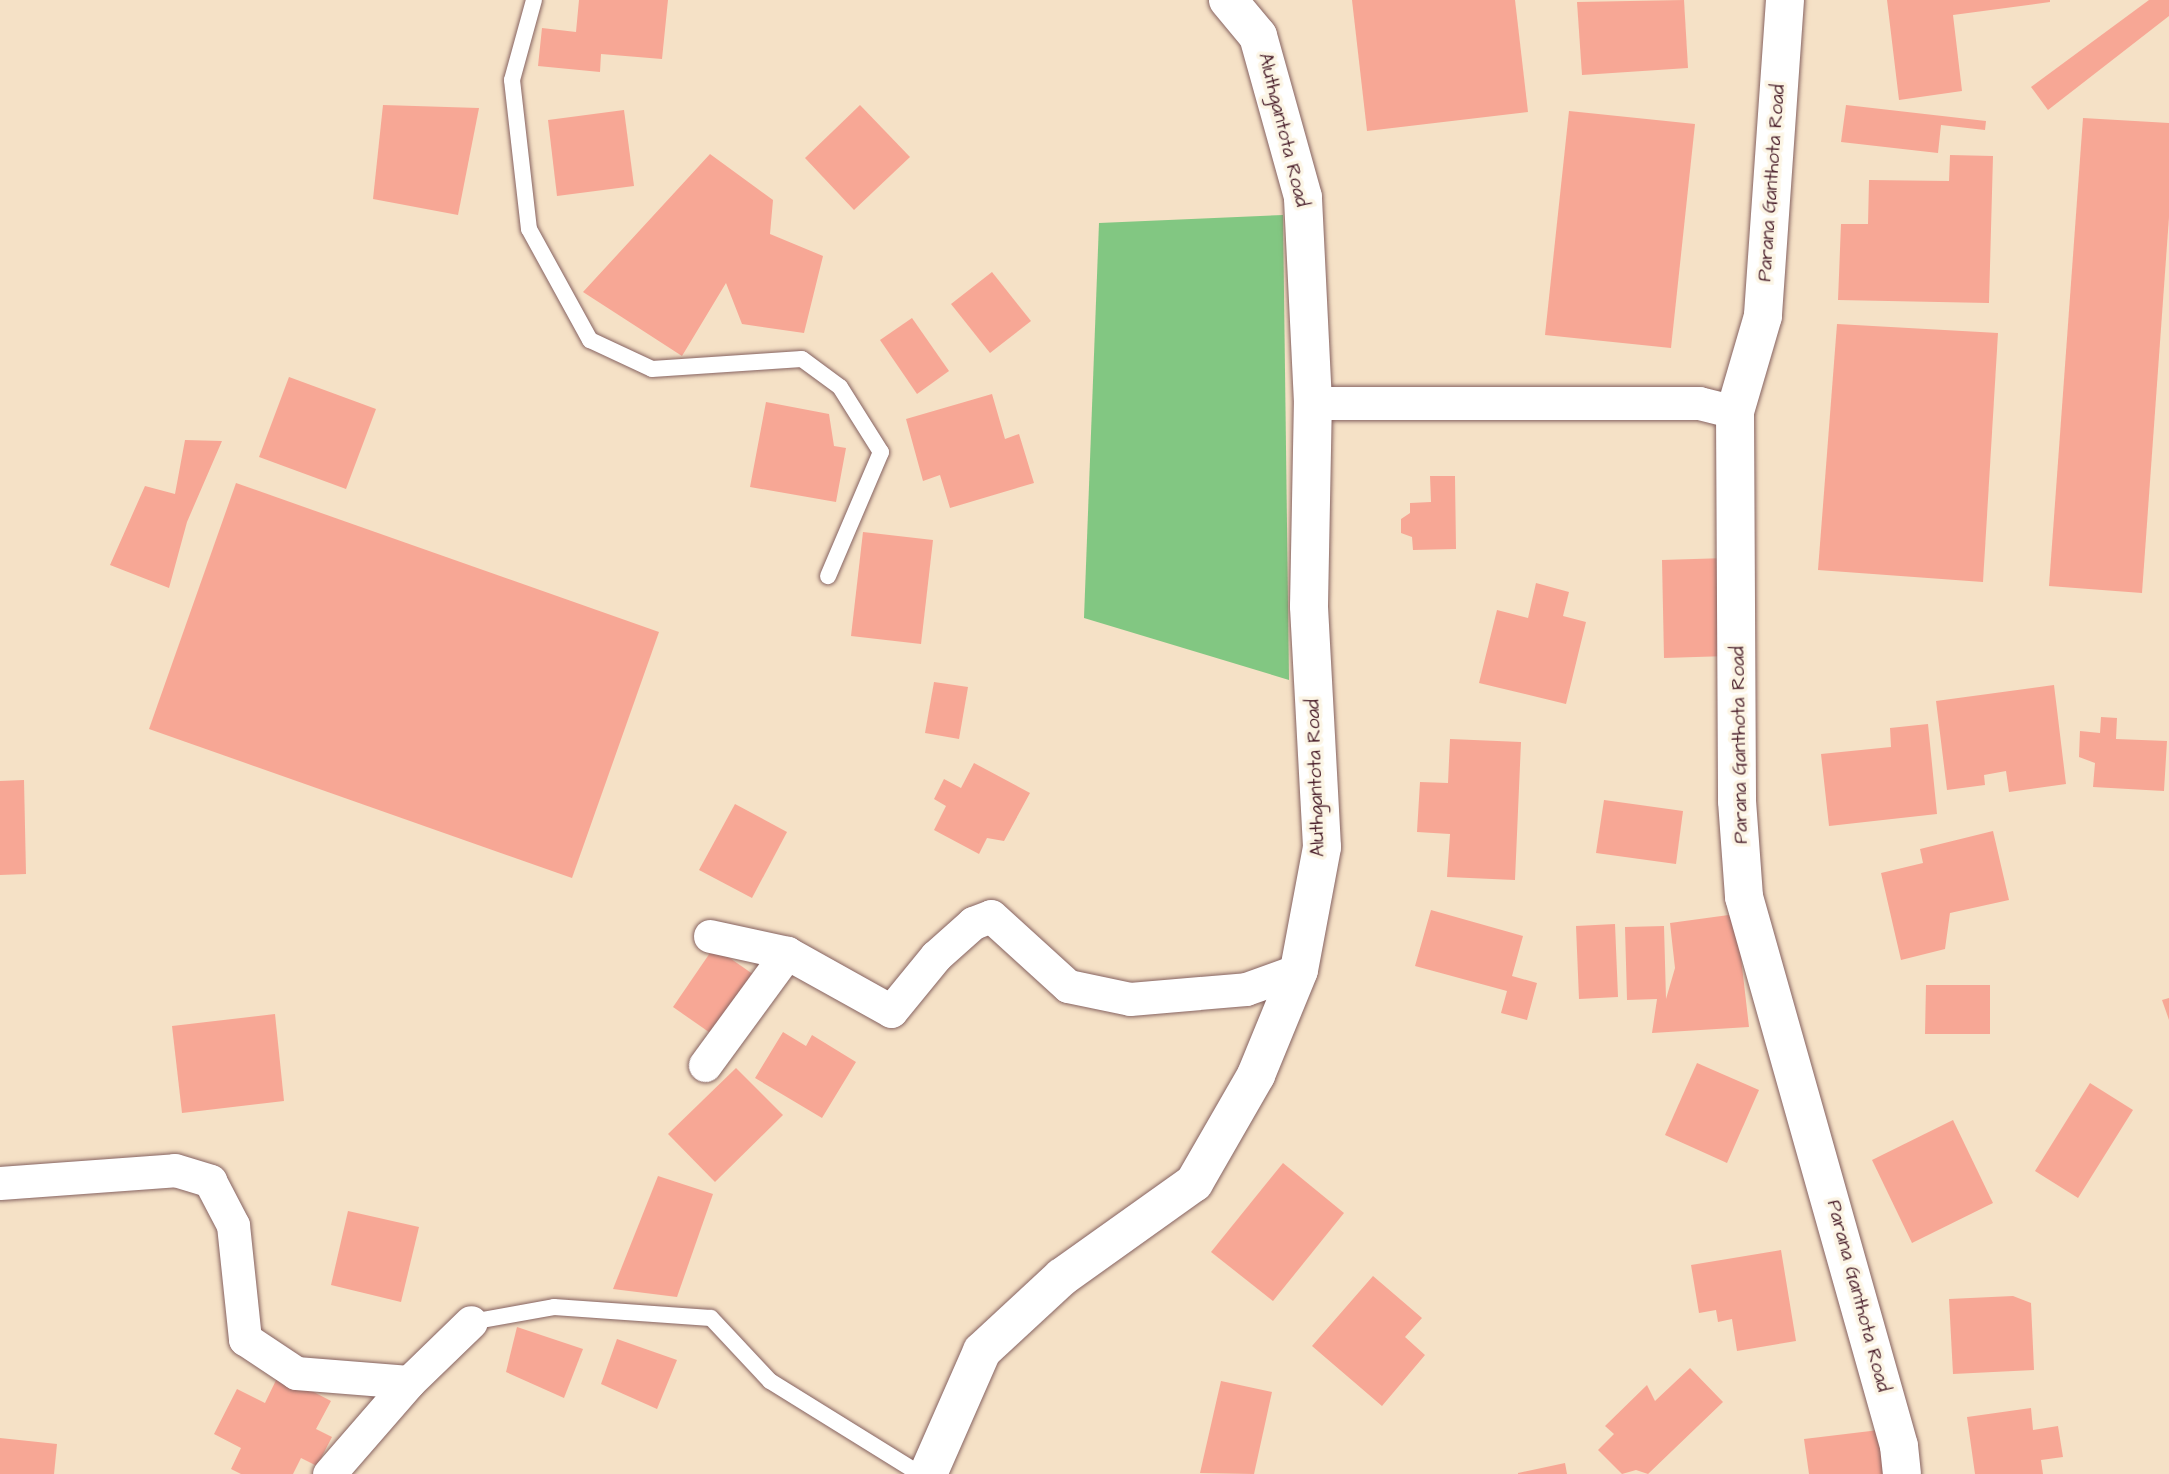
<!DOCTYPE html>
<html>
<head>
<meta charset="utf-8">
<style>
	body { margin:0 }
	#map { position:relative; width:2169px; height:1474px; overflow:hidden; background:#f5e1c6; font-family:"Architects Daughter",sans-serif }
	div>[style] { position:absolute }
	[style*='--x'] { left:calc(var(--x)*1px); top:calc(var(--y)*1px); width:calc(var(--w)*1px); rotate:calc(var(--a)*1deg) }
	.green>* { inset:0; background:#82c782 }
	.building>* { inset:0; background:#f7a795 }
	.roads { filter:drop-shadow(0 0 2px #866361) drop-shadow(0 0 2px #866361) }
	.service>* { height:16px; margin:-8px; padding:0 8px; transform-origin:8px; border-radius:8px; background:#fff }
	.minor>* { height:33px; margin:-16.5px; padding:0 16.5px; transform-origin:16.5px; border-radius:16.5px; background:#fff }
	.tertiary>* { height:38px; margin:-19px; padding:0 19px; transform-origin:19px; border-radius:19px; background:#fff }
	span { translate:-50% -50%; white-space:nowrap; text-align:center; line-height:1.15; -webkit-text-stroke:7px #fcf5e5; paint-order:stroke }
	.street-label { font-size:19px; color:#4a1f2b }
</style>
</head>
<body>
<div id="map">
	<div class="green">
		<i style="clip-path:polygon(1283px 215px,1289px 680px,1084px 618px,1099px 223px)"></i>
	</div>
	<div class="building">
		<i style="clip-path:polygon(579px 0,668px 0,662px 59px,601px 54px,600px 72px,538px 66px,542px 28px,576px 32px)"></i>
		<i style="clip-path:polygon(1352px 0,1515px 0,1528px 112px,1367px 131px)"></i>
		<i style="clip-path:polygon(1684px 0,1688px 68px,1582px 75px,1577px 2px)"></i>
		<i style="clip-path:polygon(1887px 0,2050px 0,2050px 2px,1953px 15px,1962px 91px,1899px 100px)"></i>
		<i style="clip-path:polygon(2149px 0,2169px 0,2169px 16px,2048px 110px,2031px 87px)"></i>
		<i style="clip-path:polygon(383px 105px,479px 108px,458px 215px,373px 199px)"></i>
		<i style="clip-path:polygon(860px 105px,910px 157px,854px 210px,805px 158px)"></i>
		<i style="clip-path:polygon(1846px 105px,1986px 121px,1985px 130px,1941px 125px,1938px 153px,1841px 142px)"></i>
		<i style="clip-path:polygon(624px 110px,634px 186px,557px 196px,548px 120px)"></i>
		<i style="clip-path:polygon(1569px 111px,1695px 124px,1671px 348px,1545px 335px)"></i>
		<i style="clip-path:polygon(2083px 118px,2169px 123px,2169px 217px,2142px 593px,2049px 586px)"></i>
		<i style="clip-path:polygon(710px 154px,773px 200px,770px 234px,823px 256px,804px 333px,742px 324px,726px 283px,682px 356px,583px 292px)"></i>
		<i style="clip-path:polygon(1950px 155px,1993px 156px,1989px 303px,1838px 300px,1841px 224px,1868px 224px,1869px 180px,1949px 181px)"></i>
		<i style="clip-path:polygon(992px 272px,1031px 321px,990px 353px,951px 304px)"></i>
		<i style="clip-path:polygon(912px 318px,949px 371px,917px 394px,880px 340px)"></i>
		<i style="clip-path:polygon(1837px 324px,1998px 333px,1983px 582px,1818px 570px)"></i>
		<i style="clip-path:polygon(289px 377px,376px 409px,346px 489px,259px 457px)"></i>
		<i style="clip-path:polygon(992px 394px,1005px 439px,1019px 434px,1034px 483px,950px 508px,940px 475px,923px 481px,906px 419px)"></i>
		<i style="clip-path:polygon(766px 402px,829px 414px,834px 446px,846px 448px,836px 502px,750px 487px)"></i>
		<i style="clip-path:polygon(185px 440px,222px 441px,187px 522px,169px 588px,110px 565px,145px 486px,175px 494px)"></i>
		<i style="clip-path:polygon(1430px 476px,1455px 476px,1456px 549px,1413px 550px,1412px 537px,1401px 533px,1401px 519px,1410px 513px,1410px 503px,1431px 502px)"></i>
		<i style="clip-path:polygon(236px 483px,659px 632px,572px 878px,149px 729px)"></i>
		<i style="clip-path:polygon(863px 532px,933px 540px,921px 644px,851px 636px)"></i>
		<i style="clip-path:polygon(1726px 558px,1728px 656px,1664px 658px,1662px 560px)"></i>
		<i style="clip-path:polygon(1536px 583px,1569px 592px,1563px 616px,1586px 622px,1566px 704px,1479px 683px,1497px 610px,1528px 618px)"></i>
		<i style="clip-path:polygon(934px 682px,968px 687px,959px 739px,925px 733px)"></i>
		<i style="clip-path:polygon(2054px 685px,2066px 784px,2009px 792px,2006px 771px,1984px 775px,1985px 785px,1947px 790px,1936px 701px)"></i>
		<i style="clip-path:polygon(2101px 717px,2117px 718px,2116px 739px,2167px 741px,2164px 791px,2093px 787px,2095px 763px,2079px 757px,2080px 731px,2100px 733px)"></i>
		<i style="clip-path:polygon(1928px 724px,1937px 814px,1829px 826px,1821px 754px,1891px 747px,1890px 728px)"></i>
		<i style="clip-path:polygon(1450px 739px,1521px 742px,1515px 880px,1447px 877px,1450px 834px,1417px 832px,1420px 782px,1448px 783px)"></i>
		<i style="clip-path:polygon(974px 763px,1030px 793px,1004px 841px,987px 838px,979px 854px,934px 830px,946px 806px,934px 799px,944px 779px,961px 788px)"></i>
		<i style="clip-path:polygon(24px 780px,26px 874px,0 875px,0 781px)"></i>
		<i style="clip-path:polygon(1604px 800px,1683px 811px,1676px 864px,1596px 853px)"></i>
		<i style="clip-path:polygon(735px 804px,787px 832px,752px 898px,699px 870px)"></i>
		<i style="clip-path:polygon(1993px 831px,2009px 900px,1950px 913px,1945px 949px,1901px 960px,1881px 873px,1923px 863px,1920px 849px)"></i>
		<i style="clip-path:polygon(1431px 910px,1523px 936px,1512px 976px,1537px 983px,1527px 1020px,1501px 1013px,1507px 991px,1415px 966px)"></i>
		<i style="clip-path:polygon(1736px 914px,1749px 1027px,1652px 1033px,1657px 999px,1627px 1000px,1625px 927px,1664px 926px,1666px 999px,1675px 968px,1670px 923px)"></i>
		<i style="clip-path:polygon(1615px 924px,1618px 997px,1579px 999px,1576px 926px)"></i>
		<i style="clip-path:polygon(714px 947px,757px 977px,716px 1037px,673px 1007px)"></i>
		<i style="clip-path:polygon(1926px 985px,1990px 985px,1990px 1034px,1925px 1034px)"></i>
		<i style="clip-path:polygon(2169px 998px,2169px 1020px,2162px 1000px)"></i>
		<i style="clip-path:polygon(275px 1014px,284px 1101px,182px 1113px,172px 1026px)"></i>
		<i style="clip-path:polygon(783px 1032px,806px 1046px,812px 1035px,856px 1062px,822px 1118px,755px 1078px)"></i>
		<i style="clip-path:polygon(1697px 1063px,1759px 1090px,1727px 1163px,1665px 1135px)"></i>
		<i style="clip-path:polygon(736px 1068px,783px 1115px,715px 1182px,668px 1134px)"></i>
		<i style="clip-path:polygon(2090px 1083px,2133px 1110px,2078px 1198px,2035px 1171px)"></i>
		<i style="clip-path:polygon(1953px 1120px,1993px 1203px,1912px 1243px,1872px 1160px)"></i>
		<i style="clip-path:polygon(1283px 1163px,1344px 1213px,1273px 1301px,1211px 1252px)"></i>
		<i style="clip-path:polygon(658px 1176px,713px 1194px,677px 1297px,613px 1289px)"></i>
		<i style="clip-path:polygon(348px 1211px,419px 1227px,401px 1302px,331px 1285px)"></i>
		<i style="clip-path:polygon(1781px 1250px,1796px 1341px,1737px 1351px,1732px 1319px,1718px 1322px,1716px 1310px,1699px 1313px,1691px 1265px)"></i>
		<i style="clip-path:polygon(1373px 1276px,1422px 1318px,1405px 1337px,1425px 1355px,1382px 1406px,1312px 1346px)"></i>
		<i style="clip-path:polygon(2013px 1296px,2031px 1303px,2034px 1370px,1953px 1374px,1949px 1299px)"></i>
		<i style="clip-path:polygon(517px 1327px,583px 1349px,564px 1398px,506px 1372px)"></i>
		<i style="clip-path:polygon(617px 1339px,677px 1360px,657px 1409px,601px 1384px)"></i>
		<i style="clip-path:polygon(1690px 1368px,1723px 1402px,1648px 1474px,1636px 1470px,1622px 1474px,1598px 1450px,1614px 1434px,1605px 1426px,1647px 1385px,1655px 1401px)"></i>
		<i style="clip-path:polygon(279px 1374px,331px 1401px,316px 1429px,332px 1437px,317px 1466px,301px 1458px,293px 1474px,241px 1474px,231px 1469px,241px 1448px,214px 1434px,237px 1389px,265px 1403px)"></i>
		<i style="clip-path:polygon(1221px 1381px,1272px 1392px,1254px 1474px,1200px 1473px)"></i>
		<i style="clip-path:polygon(2031px 1408px,2033px 1430px,2058px 1426px,2063px 1457px,2041px 1460px,2043px 1474px,1975px 1474px,1967px 1417px)"></i>
		<i style="clip-path:polygon(1879px 1430px,1884px 1474px,1809px 1474px,1804px 1439px)"></i>
		<i style="clip-path:polygon(0 1438px,57px 1444px,54px 1474px,0 1474px)"></i>
		<i style="clip-path:polygon(1565px 1463px,1567px 1474px,1518px 1474px,1518px 1473px)"></i>
	</div>
	<div class="roads">
		<div class="service">
			<i style="--x:534;--y:0;--w:83;--a:105.4"></i>
			<i style="--x:512;--y:80;--w:150;--a:83.5"></i>
			<i style="--x:529;--y:229;--w:127;--a:61.2"></i>
			<i style="--x:590;--y:340;--w:68;--a:25.1"></i>
			<i style="--x:652;--y:369;--w:150;--a:-3.8"></i>
			<i style="--x:802;--y:359;--w:47;--a:36.4"></i>
			<i style="--x:840;--y:387;--w:77;--a:57.8"></i>
			<i style="--x:881;--y:452;--w:135;--a:113.1"></i>
			<i style="--x:471;--y:1322;--w:84;--a:-10.2"></i>
			<i style="--x:554;--y:1307;--w:157;--a:4"></i>
			<i style="--x:711;--y:1318;--w:86;--a:46.9"></i>
			<i style="--x:770;--y:1381;--w:176;--a:31.8"></i>
		</div>
		<div class="minor">
			<i style="--x:1313;--y:403;--w:386;--a:0"></i>
			<i style="--x:1699;--y:403;--w:37;--a:14"></i>
			<i style="--x:710;--y:936;--w:79;--a:12.4"></i>
			<i style="--x:787;--y:953;--w:119;--a:29.1"></i>
			<i style="--x:891;--y:1011;--w:71;--a:-50.7"></i>
			<i style="--x:936;--y:956;--w:50;--a:-41.7"></i>
			<i style="--x:973;--y:923;--w:19;--a:-21"></i>
			<i style="--x:991;--y:916;--w:104;--a:42.3"></i>
			<i style="--x:1068;--y:986;--w:63;--a:11.8"></i>
			<i style="--x:1130;--y:999;--w:116;--a:-4.9"></i>
			<i style="--x:1246;--y:989;--w:56;--a:-19.7"></i>
			<i style="--x:705;--y:1065;--w:139;--a:-53.8"></i>
			<i style="--x:0;--y:1183;--w:175;--a:-4.2"></i>
			<i style="--x:175;--y:1170;--w:37;--a:17"></i>
			<i style="--x:210;--y:1181;--w:50;--a:62.4"></i>
			<i style="--x:233;--y:1225;--w:115;--a:84"></i>
			<i style="--x:245;--y:1339;--w:61;--a:33.7"></i>
			<i style="--x:296;--y:1373;--w:113;--a:4.6"></i>
			<i style="--x:329;--y:1474;--w:122;--a:-49"></i>
			<i style="--x:409;--y:1382;--w:86;--a:-44.1"></i>
		</div>
		<div class="tertiary">
			<i style="--x:1785;--y:0;--w:317;--a:94"></i>
			<i style="--x:1763;--y:316;--w:100;--a:106.3"></i>
			<i style="--x:1735;--y:412;--w:389;--a:89.7"></i>
			<i style="--x:1737;--y:801;--w:96;--a:85.8"></i>
			<i style="--x:1744;--y:897;--w:570;--a:74.23"></i>
			<i style="--x:1899;--y:1446;--w:28;--a:84"></i>
			<i style="--x:928;--y:1474;--w:134;--a:-66.3"></i>
			<i style="--x:982;--y:1351;--w:109;--a:-42.8"></i>
			<i style="--x:1062;--y:1277;--w:162;--a:-35.5"></i>
			<i style="--x:1194;--y:1183;--w:125;--a:-60.1"></i>
			<i style="--x:1256;--y:1075;--w:113;--a:-67.7"></i>
			<i style="--x:1299;--y:970;--w:125;--a:-79.4"></i>
			<i style="--x:1322;--y:847;--w:241;--a:-93.1"></i>
			<i style="--x:1309;--y:606;--w:203;--a:-88.9"></i>
			<i style="--x:1313;--y:403;--w:206;--a:-92.8"></i>
			<i style="--x:1303;--y:197;--w:167;--a:-105.6"></i>
			<i style="--x:1258;--y:36;--w:47;--a:-129.8"></i>
		</div>
	</div>
	<div class="street-label">
		<span style="left:1283px;top:130px;rotate:76deg">Aluthgantota Road</span>
		<span style="left:1772px;top:183px;rotate:-86deg">Parana Ganthota Road</span>
		<span style="left:1740px;top:745px;rotate:-91deg">Parana Ganthota Road</span>
		<span style="left:1316px;top:778px;rotate:-92deg">Aluthgantota Road</span>
		<span style="left:1858px;top:1296px;rotate:75deg">Parana Ganthota Road</span>
	</div>
</div>
</body>
</html>
